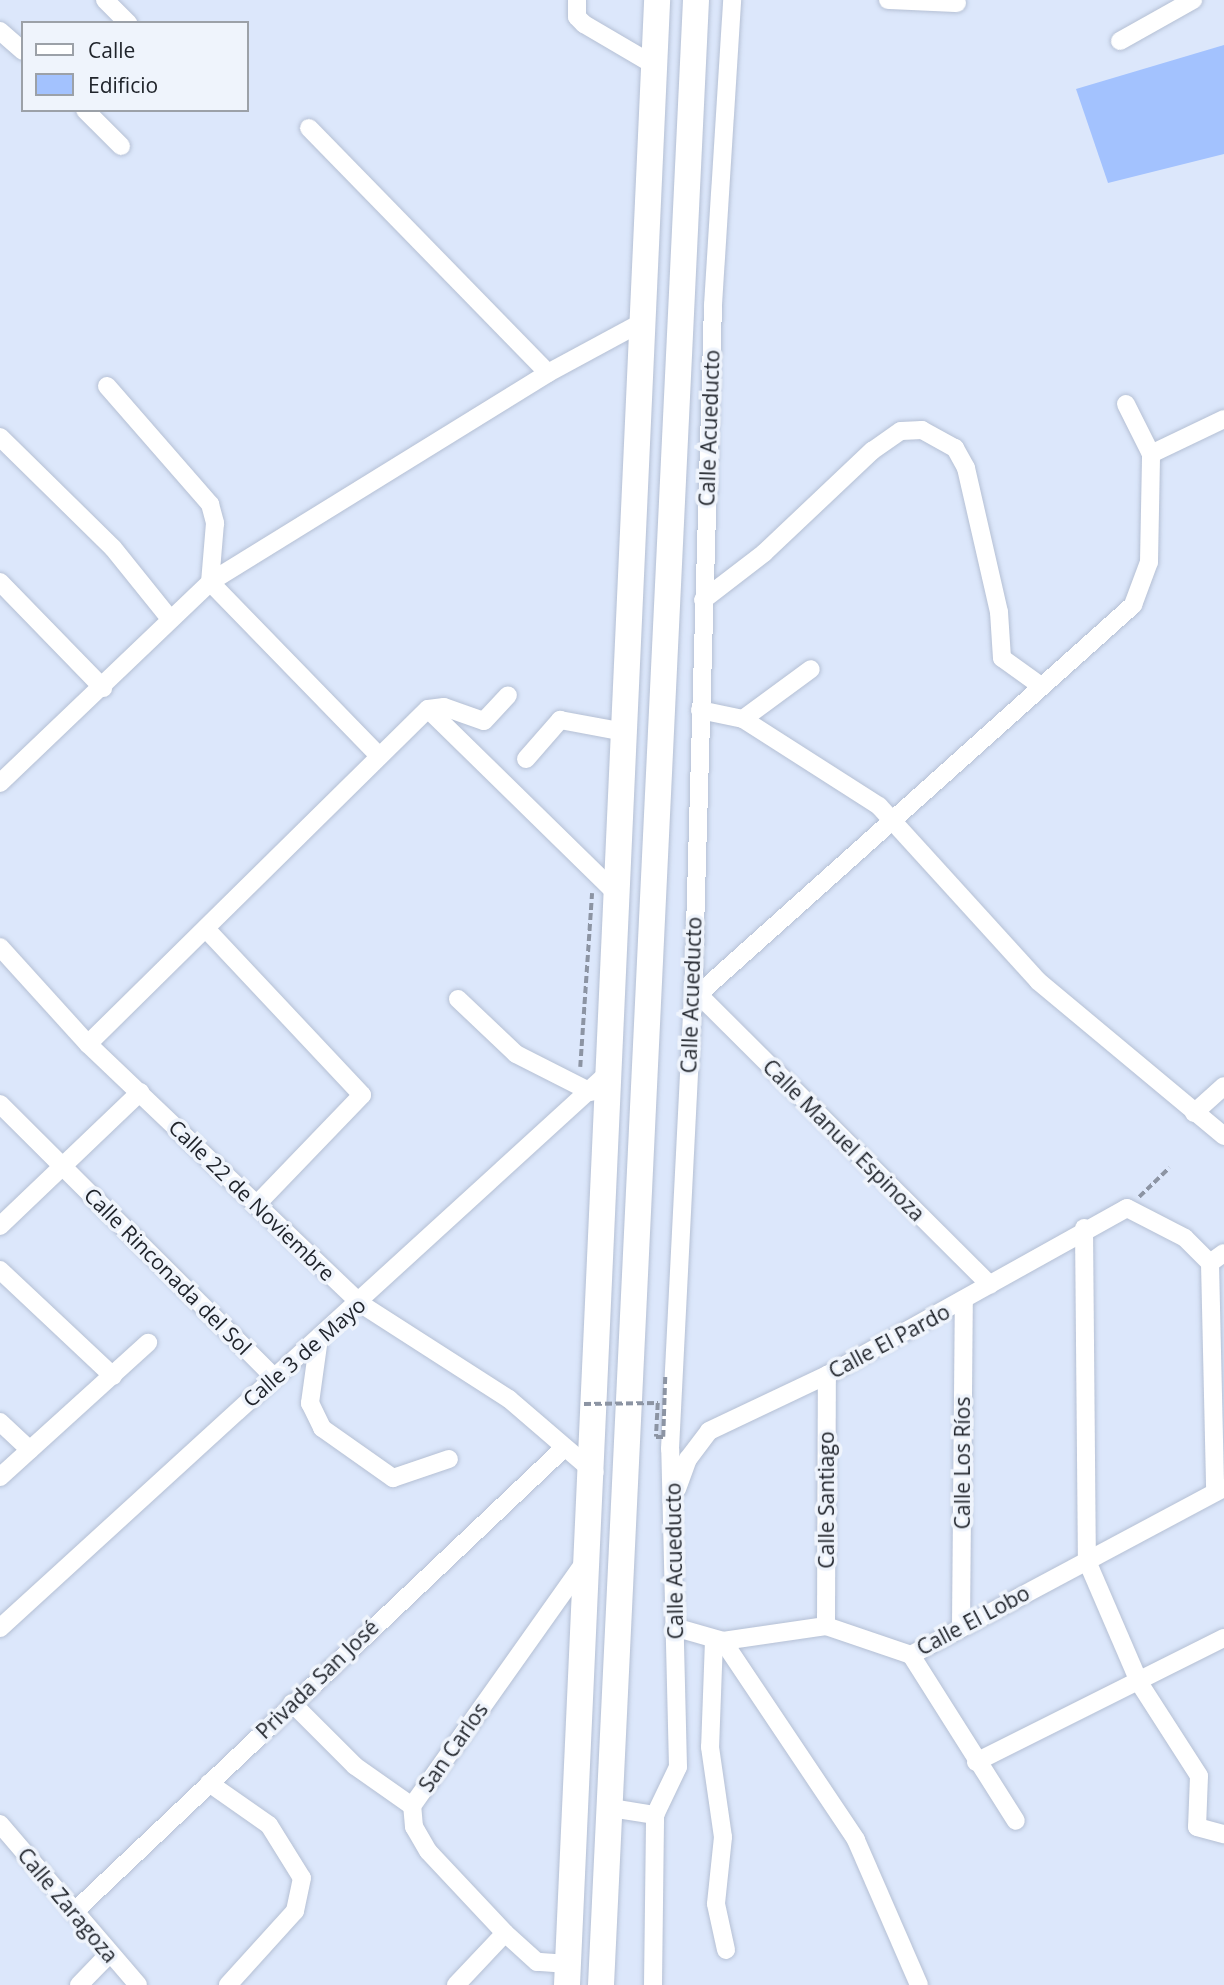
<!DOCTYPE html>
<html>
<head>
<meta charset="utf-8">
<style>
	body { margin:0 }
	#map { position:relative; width:1224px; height:1985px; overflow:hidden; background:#dce7fb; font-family:"Open Sans",sans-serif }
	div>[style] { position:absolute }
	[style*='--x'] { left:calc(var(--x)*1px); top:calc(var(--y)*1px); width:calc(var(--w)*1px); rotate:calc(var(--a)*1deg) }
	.building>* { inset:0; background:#a3c2fe }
	.path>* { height:3.5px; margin-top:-1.75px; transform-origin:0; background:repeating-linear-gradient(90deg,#8c94a3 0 7px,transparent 0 10.5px) }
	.roads { filter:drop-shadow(0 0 2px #b5c0d4) drop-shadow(0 0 2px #b5c0d4) }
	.minor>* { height:18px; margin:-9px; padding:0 9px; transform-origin:9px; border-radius:9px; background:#fff }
	.highway>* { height:26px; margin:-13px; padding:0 13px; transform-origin:13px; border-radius:13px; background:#fff }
	.path-bridge>* { height:3.5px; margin-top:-1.75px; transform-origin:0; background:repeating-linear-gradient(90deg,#8c94a3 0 7px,transparent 0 10.5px) }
	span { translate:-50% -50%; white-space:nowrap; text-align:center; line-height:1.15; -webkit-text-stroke:7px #eff4fc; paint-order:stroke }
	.street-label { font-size:21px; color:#20242b }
	.legend { position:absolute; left:21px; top:21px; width:228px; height:91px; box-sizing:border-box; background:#eff4fc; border:2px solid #9ca1a8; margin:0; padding:9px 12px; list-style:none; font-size:21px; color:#20242b }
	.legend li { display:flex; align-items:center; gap:14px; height:35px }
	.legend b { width:35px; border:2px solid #9ca1a8 }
</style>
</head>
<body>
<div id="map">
	<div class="building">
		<i style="clip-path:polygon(1224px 45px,1224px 154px,1108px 183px,1076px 89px)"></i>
	</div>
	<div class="path">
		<i style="--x:580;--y:1067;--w:174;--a:-86.1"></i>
		<i style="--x:1139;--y:1197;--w:42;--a:-44"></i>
	</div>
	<div class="roads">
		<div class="minor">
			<i style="--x:105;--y:0;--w:33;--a:45"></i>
			<i style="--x:577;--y:0;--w:17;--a:90"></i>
			<i style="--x:577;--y:17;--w:10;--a:45"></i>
			<i style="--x:584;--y:24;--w:81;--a:30.4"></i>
			<i style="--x:888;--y:0;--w:69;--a:2.5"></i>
			<i style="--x:0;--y:31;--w:30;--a:41"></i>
			<i style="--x:1120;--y:41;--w:84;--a:-29.3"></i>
			<i style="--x:85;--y:110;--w:51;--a:45"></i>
			<i style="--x:309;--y:128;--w:342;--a:45.7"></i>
			<i style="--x:107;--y:386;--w:157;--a:48.9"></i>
			<i style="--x:210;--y:504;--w:20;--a:75"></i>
			<i style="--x:215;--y:523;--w:59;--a:94.8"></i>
			<i style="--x:210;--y:582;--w:243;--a:45.8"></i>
			<i style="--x:0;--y:437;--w:158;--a:44.5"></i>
			<i style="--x:113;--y:548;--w:91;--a:51.2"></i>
			<i style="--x:1151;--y:454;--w:81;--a:-25.6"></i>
			<i style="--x:0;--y:582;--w:148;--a:45.8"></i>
			<i style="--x:703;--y:600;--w:77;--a:-37.6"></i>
			<i style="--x:764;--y:553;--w:149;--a:-43.4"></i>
			<i style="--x:872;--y:451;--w:35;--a:-35"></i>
			<i style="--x:901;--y:431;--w:21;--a:-3"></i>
			<i style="--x:922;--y:430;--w:38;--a:29"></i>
			<i style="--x:955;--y:448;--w:23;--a:61"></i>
			<i style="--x:966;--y:468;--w:148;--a:77.1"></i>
			<i style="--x:999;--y:612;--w:46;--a:86.3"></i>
			<i style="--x:1002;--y:658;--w:48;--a:35.7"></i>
			<i style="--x:428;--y:709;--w:263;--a:44.4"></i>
			<i style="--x:700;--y:710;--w:44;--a:11.8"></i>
			<i style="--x:743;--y:719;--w:161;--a:32.6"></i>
			<i style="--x:879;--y:806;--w:236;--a:47.7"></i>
			<i style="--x:1038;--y:981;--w:242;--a:39.8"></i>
			<i style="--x:743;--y:719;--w:84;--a:-36.3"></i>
			<i style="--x:526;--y:759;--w:52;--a:-48.9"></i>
			<i style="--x:560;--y:720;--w:65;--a:10.6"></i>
			<i style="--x:0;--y:783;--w:291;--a:-43.7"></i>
			<i style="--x:210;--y:582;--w:397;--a:-31.7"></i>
			<i style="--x:548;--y:373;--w:109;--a:-28.4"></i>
			<i style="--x:208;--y:931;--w:225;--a:46.8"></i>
			<i style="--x:362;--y:1095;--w:153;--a:133.9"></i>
			<i style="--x:0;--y:947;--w:131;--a:47.8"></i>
			<i style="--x:88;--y:1044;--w:377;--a:43.6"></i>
			<i style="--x:361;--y:1304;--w:176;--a:32.7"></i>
			<i style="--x:509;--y:1399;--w:113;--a:40.7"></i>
			<i style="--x:698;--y:994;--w:412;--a:44.9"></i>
			<i style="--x:458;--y:999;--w:80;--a:43.5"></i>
			<i style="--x:516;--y:1054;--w:84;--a:26.9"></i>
			<i style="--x:693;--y:999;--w:591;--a:-41.84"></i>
			<i style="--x:1133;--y:605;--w:46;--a:-69.6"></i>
			<i style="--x:1149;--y:562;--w:108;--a:-88.9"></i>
			<i style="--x:1151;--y:454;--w:56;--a:-116.6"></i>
			<i style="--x:88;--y:1044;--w:477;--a:-44.6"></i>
			<i style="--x:428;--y:709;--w:16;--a:-7"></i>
			<i style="--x:444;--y:707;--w:42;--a:19.3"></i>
			<i style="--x:484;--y:721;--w:35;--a:-47"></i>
			<i style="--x:0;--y:1104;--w:385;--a:44.9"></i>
			<i style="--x:1194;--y:1113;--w:40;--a:-42"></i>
			<i style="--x:0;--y:1226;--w:194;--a:-43.7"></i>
			<i style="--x:1084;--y:1228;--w:333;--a:89.5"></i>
			<i style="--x:1087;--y:1561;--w:134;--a:66.7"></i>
			<i style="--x:1140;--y:1684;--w:109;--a:57.3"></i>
			<i style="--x:1199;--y:1776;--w:51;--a:92.2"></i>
			<i style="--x:1197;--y:1827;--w:28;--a:15"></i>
			<i style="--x:1210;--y:1263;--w:17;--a:-36"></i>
			<i style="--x:0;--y:1270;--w:155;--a:43.2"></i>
			<i style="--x:319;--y:1338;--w:66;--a:97.9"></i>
			<i style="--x:310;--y:1403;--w:28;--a:64"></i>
			<i style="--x:322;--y:1428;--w:87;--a:35.2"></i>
			<i style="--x:393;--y:1478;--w:59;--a:-18.7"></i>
			<i style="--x:0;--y:1422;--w:41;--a:43"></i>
			<i style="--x:0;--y:1477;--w:200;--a:-42.2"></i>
			<i style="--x:677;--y:1489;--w:32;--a:-70"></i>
			<i style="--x:688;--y:1459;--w:35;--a:-53"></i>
			<i style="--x:709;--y:1431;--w:131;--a:-25.4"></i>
			<i style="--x:827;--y:1375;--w:343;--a:-29.1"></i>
			<i style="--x:1127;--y:1208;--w:65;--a:27.3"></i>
			<i style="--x:1185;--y:1238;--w:35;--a:45"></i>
			<i style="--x:1210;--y:1263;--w:229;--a:88.7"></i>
			<i style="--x:961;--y:1625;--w:324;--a:-89.5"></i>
			<i style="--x:826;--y:1626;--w:251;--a:-89.8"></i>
			<i style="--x:674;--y:1627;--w:51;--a:15.9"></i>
			<i style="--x:723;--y:1641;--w:104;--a:-8.3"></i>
			<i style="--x:826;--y:1626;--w:90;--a:18.8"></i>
			<i style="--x:911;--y:1655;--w:355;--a:-28.1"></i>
			<i style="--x:0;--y:1628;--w:822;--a:-42.39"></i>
			<i style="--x:714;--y:1640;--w:107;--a:92.1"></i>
			<i style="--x:710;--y:1747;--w:91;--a:81.8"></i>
			<i style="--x:723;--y:1837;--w:67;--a:96"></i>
			<i style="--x:716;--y:1904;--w:47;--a:77.7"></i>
			<i style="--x:723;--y:1641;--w:239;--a:56.2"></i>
			<i style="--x:856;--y:1840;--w:158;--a:66.5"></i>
			<i style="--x:911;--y:1655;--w:196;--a:57.7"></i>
			<i style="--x:292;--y:1703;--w:89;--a:45"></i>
			<i style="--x:355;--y:1766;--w:70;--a:35.1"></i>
			<i style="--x:976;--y:1762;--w:277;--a:-26.6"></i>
			<i style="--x:209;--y:1783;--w:73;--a:35"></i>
			<i style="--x:269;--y:1825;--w:62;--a:58.1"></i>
			<i style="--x:302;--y:1878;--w:34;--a:102"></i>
			<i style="--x:295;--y:1911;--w:100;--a:132.2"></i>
			<i style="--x:611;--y:1808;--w:45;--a:9"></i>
			<i style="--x:0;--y:1824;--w:212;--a:49.4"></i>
			<i style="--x:74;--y:1912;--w:673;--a:-43.44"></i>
			<i style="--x:568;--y:1964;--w:31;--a:-176"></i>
			<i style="--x:537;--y:1962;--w:43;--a:-137.8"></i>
			<i style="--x:505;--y:1933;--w:112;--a:-133.2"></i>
			<i style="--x:428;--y:1851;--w:28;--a:-120"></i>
			<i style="--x:414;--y:1827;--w:21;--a:-95"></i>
			<i style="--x:412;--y:1806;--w:299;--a:-54.7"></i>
			<i style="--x:79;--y:1985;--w:43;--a:-45.9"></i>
			<i style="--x:456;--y:1985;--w:71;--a:-46.7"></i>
			<i style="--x:653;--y:1985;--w:170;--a:-89.3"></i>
			<i style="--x:655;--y:1815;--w:53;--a:-64.4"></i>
			<i style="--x:678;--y:1767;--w:318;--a:-91.4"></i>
			<i style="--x:670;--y:1449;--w:451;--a:-87.1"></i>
			<i style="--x:693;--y:999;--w:694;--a:-88.35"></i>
			<i style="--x:713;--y:305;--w:306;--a:-86.4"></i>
		</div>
		<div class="highway">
			<i style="--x:567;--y:1985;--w:1987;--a:-87.4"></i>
			<i style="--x:601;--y:1985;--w:1987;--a:-87.26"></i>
		</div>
	</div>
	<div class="path-bridge">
		<i style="--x:584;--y:1404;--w:74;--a:-0.8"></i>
		<i style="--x:658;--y:1403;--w:34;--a:93"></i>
		<i style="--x:656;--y:1437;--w:7;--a:0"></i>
		<i style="--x:663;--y:1437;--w:60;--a:-88.1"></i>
	</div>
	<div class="street-label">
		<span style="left:709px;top:428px;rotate:-88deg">Calle Acueducto</span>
		<span style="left:691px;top:995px;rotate:-88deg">Calle Acueducto</span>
		<span style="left:844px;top:1140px;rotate:45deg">Calle Manuel Espinoza</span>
		<span style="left:252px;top:1200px;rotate:44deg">Calle 22 de Noviembre</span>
		<span style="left:168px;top:1271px;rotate:45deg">Calle Rinconada del Sol</span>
		<span style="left:889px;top:1341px;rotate:-28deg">Calle El Pardo</span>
		<span style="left:304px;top:1352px;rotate:-41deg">Calle 3 de Mayo</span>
		<span style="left:962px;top:1463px;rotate:-90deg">Calle Los Ríos</span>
		<span style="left:826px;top:1500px;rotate:-90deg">Calle Santiago</span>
		<span style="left:674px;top:1561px;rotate:-91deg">Calle Acueducto</span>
		<span style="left:973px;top:1620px;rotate:-28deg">Calle El Lobo</span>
		<span style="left:317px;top:1679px;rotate:-44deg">Privada San José</span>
		<span style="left:453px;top:1747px;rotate:-55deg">San Carlos</span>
		<span style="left:68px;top:1905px;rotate:50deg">Calle Zaragoza</span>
	</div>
	<ul class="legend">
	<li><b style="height:9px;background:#fff"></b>Calle</li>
	<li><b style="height:19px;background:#a3c2fe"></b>Edificio</li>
	</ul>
</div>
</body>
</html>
